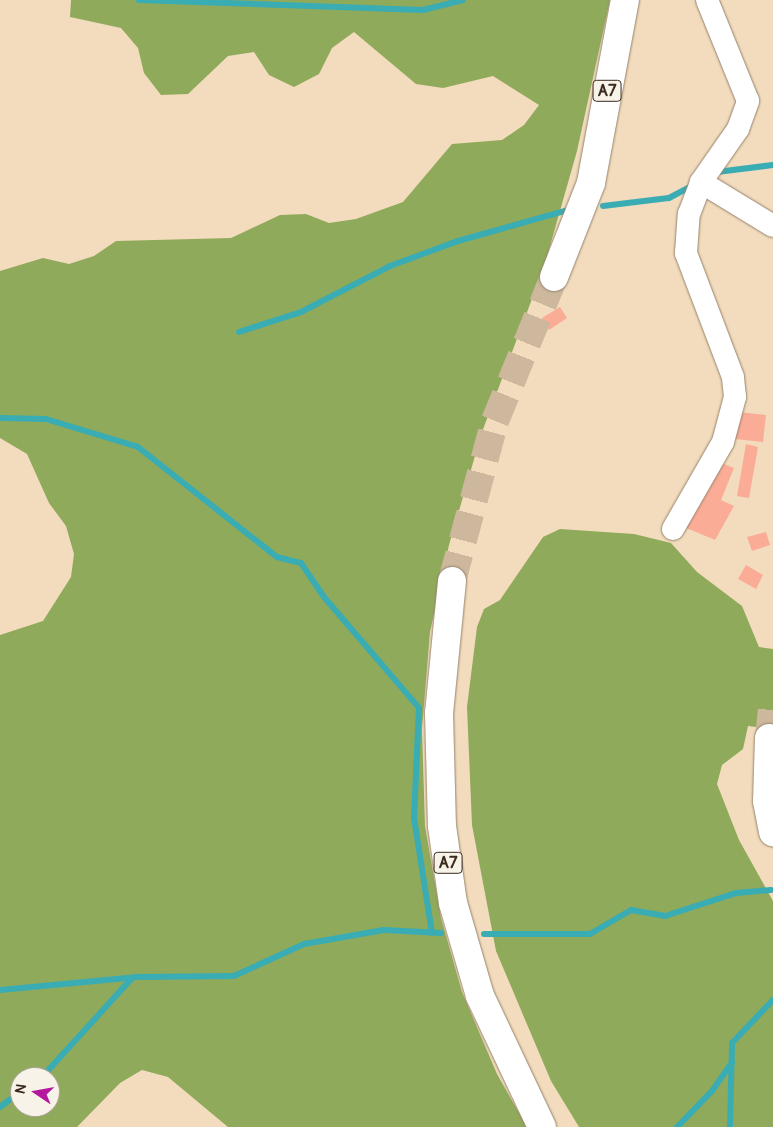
<!DOCTYPE html>
<html>
<head>
<meta charset="utf-8">
<style>
	body { margin:0 }
	#map { position:relative; width:773px; height:1127px; overflow:hidden; background:#f2dcbd; font-family:Pangolin,sans-serif }
	div>[style] { position:absolute }
	[style*='--x'] { left:calc(var(--x)*1px); top:calc(var(--y)*1px); width:calc(var(--w)*1px); rotate:calc(var(--a)*1deg) }
	.forest>* { inset:0; background:#90aa5b }
	.stream>* { height:6px; margin:-3px; padding:0 3px; transform-origin:3px; border-radius:3px; background:#3aacb3 }
	.building>* { inset:0; background:#faac96 }
	.highway-tunnel>* { height:28px; margin-top:-14px; transform-origin:0; background:repeating-linear-gradient(90deg,#cdb89d 0 28px,transparent 0 42px) }
	.roads { filter:drop-shadow(0 0 1px #96836e) drop-shadow(0 0 1px #96836e) }
	.street>* { height:22px; margin:-11px; padding:0 11px; transform-origin:11px; border-radius:11px; background:#fff }
	.highway>* { height:28px; margin:-14px; padding:0 14px; transform-origin:14px; border-radius:14px; background:#fff }
	span { translate:-50% -50%; white-space:nowrap; text-align:center; line-height:1.15; -webkit-text-stroke:4px #f7f3e8; paint-order:stroke }
	.shield-label span { padding:1px 4px; background:#f7f3e8; border:1px solid; border-radius:4px; -webkit-text-stroke-width:0 }
	.shield-label { font-size:16px; color:#3b2a1e; font-weight:700 }
	.north { position:absolute; left:10px; top:1067px; width:50px; height:50px; box-sizing:border-box; background:#f7f3e8; border:1px solid #aca397; border-radius:50%; rotate:282deg; font-size:14px; font-weight:700; line-height:20px; text-align:center; color:#3b2a1e }
	.north::after { content:''; display:block; margin:auto; width:18px; height:22px; background:#b5179e; clip-path:polygon(50% 0,100% 100%,50% 72%,0 100%) }
</style>
</head>
<body>
<div id="map">
	<div class="forest">
		<i style="clip-path:polygon(evenodd,71px 0,610px 0,577px 151px,544px 267px,482px 432px,449px 545px,430px 632px,422px 729px,425px 826px,441px 918px,462px 992px,497px 1074px,527px 1127px,228px 1127px,168px 1077px,142px 1070px,120px 1083px,77px 1127px,0 1127px,0 635px,43px 621px,71px 577px,74px 554px,66px 526px,49px 503px,27px 454px,0 438px,0 271px,43px 258px,69px 264px,94px 256px,116px 241px,231px 238px,280px 215px,306px 214px,329px 223px,356px 219px,403px 202px,452px 144px,502px 140px,524px 125px,539px 105px,493px 76px,443px 88px,416px 84px,354px 32px,332px 48px,319px 74px,294px 87px,269px 75px,254px 52px,228px 56px,188px 94px,161px 95px,144px 73px,138px 48px,121px 28px,70px 17px,71px 0,20px 1077px,50px 1077px,50px 1107px,20px 1107px,20px 1077px)"></i>
		<i style="clip-path:polygon(560px 529px,634px 534px,671px 543px,697px 572px,742px 606px,759px 647px,773px 649px,773px 729px,748px 726px,743px 749px,722px 765px,717px 784px,739px 840px,773px 901px,773px 1127px,579px 1127px,551px 1081px,496px 951px,472px 825px,467px 707px,477px 627px,484px 609px,500px 600px,543px 537px)"></i>
	</div>
	<div class="stream">
		<i style="--x:139;--y:0;--w:284;--a:2"></i>
		<i style="--x:423;--y:10;--w:41;--a:-14"></i>
		<i style="--x:717;--y:172;--w:56;--a:-7.1"></i>
		<i style="--x:603;--y:206;--w:66;--a:-6.9"></i>
		<i style="--x:669;--y:198;--w:27;--a:-28"></i>
		<i style="--x:239;--y:332;--w:65;--a:-17.9"></i>
		<i style="--x:301;--y:312;--w:100;--a:-27.3"></i>
		<i style="--x:390;--y:266;--w:72;--a:-20.2"></i>
		<i style="--x:458;--y:241;--w:114;--a:-15.7"></i>
		<i style="--x:0;--y:418;--w:46;--a:1.2"></i>
		<i style="--x:46;--y:419;--w:96;--a:16.9"></i>
		<i style="--x:138;--y:447;--w:177;--a:38.4"></i>
		<i style="--x:277;--y:557;--w:25;--a:14"></i>
		<i style="--x:301;--y:563;--w:41;--a:55.9"></i>
		<i style="--x:324;--y:597;--w:146;--a:49.4"></i>
		<i style="--x:419;--y:708;--w:110;--a:92.6"></i>
		<i style="--x:414;--y:818;--w:116;--a:81.1"></i>
		<i style="--x:484;--y:934;--w:106;--a:0"></i>
		<i style="--x:590;--y:934;--w:48;--a:-30.3"></i>
		<i style="--x:631;--y:910;--w:35;--a:10"></i>
		<i style="--x:665;--y:916;--w:75;--a:-17.9"></i>
		<i style="--x:736;--y:893;--w:35;--a:-5"></i>
		<i style="--x:0;--y:990;--w:138;--a:-5.4"></i>
		<i style="--x:137;--y:977;--w:97;--a:-0.6"></i>
		<i style="--x:234;--y:976;--w:77;--a:-24.6"></i>
		<i style="--x:304;--y:944;--w:81;--a:-9.9"></i>
		<i style="--x:384;--y:930;--w:57;--a:3"></i>
		<i style="--x:42;--y:1077;--w:134;--a:-47.7"></i>
		<i style="--x:0;--y:1107;--w:25;--a:-37"></i>
		<i style="--x:677;--y:1127;--w:50;--a:-45.8"></i>
		<i style="--x:712;--y:1091;--w:35;--a:-55"></i>
		<i style="--x:730;--y:1127;--w:84;--a:-88.6"></i>
		<i style="--x:732;--y:1043;--w:59;--a:-46.4"></i>
	</div>
	<div class="building">
		<i style="clip-path:polygon(560px 307px,567px 318px,549px 330px,542px 318px)"></i>
		<i style="clip-path:polygon(738px 412px,766px 415px,763px 442px,735px 439px)"></i>
		<i style="clip-path:polygon(746px 444px,758px 447px,749px 498px,737px 496px)"></i>
		<i style="clip-path:polygon(719px 462px,734px 468px,721px 500px,734px 506px,715px 540px,684px 527px)"></i>
		<i style="clip-path:polygon(766px 532px,770px 545px,752px 551px,747px 537px)"></i>
		<i style="clip-path:polygon(746px 565px,763px 575px,756px 589px,738px 579px)"></i>
	</div>
	<div class="highway-tunnel">
		<i style="--x:452;--y:581;--w:166;--a:-75"></i>
		<i style="--x:495;--y:421;--w:156;--a:-67.7"></i>
		<i style="--x:769;--y:738;--w:38;--a:-84"></i>
	</div>
	<div class="roads">
		<div class="street">
			<i style="--x:701;--y:182;--w:84;--a:31.4"></i>
			<i style="--x:673;--y:529;--w:100;--a:-60.1"></i>
			<i style="--x:723;--y:442;--w:47;--a:-75.1"></i>
			<i style="--x:735;--y:397;--w:20;--a:-96"></i>
			<i style="--x:733;--y:377;--w:133;--a:-110.8"></i>
			<i style="--x:686;--y:253;--w:39;--a:-86"></i>
			<i style="--x:689;--y:214;--w:34;--a:-69"></i>
			<i style="--x:701;--y:182;--w:65;--a:-55.1"></i>
			<i style="--x:738;--y:129;--w:30;--a:-70"></i>
			<i style="--x:748;--y:101;--w:109;--a:-112.1"></i>
		</div>
		<div class="highway">
			<i style="--x:554;--y:277;--w:101;--a:-68.5"></i>
			<i style="--x:591;--y:183;--w:186;--a:-79.5"></i>
			<i style="--x:452;--y:581;--w:133;--a:95.6"></i>
			<i style="--x:439;--y:713;--w:113;--a:88.5"></i>
			<i style="--x:442;--y:826;--w:78;--a:81.9"></i>
			<i style="--x:453;--y:903;--w:97;--a:73.8"></i>
			<i style="--x:480;--y:996;--w:145;--a:64.7"></i>
			<i style="--x:769;--y:738;--w:63;--a:91.8"></i>
			<i style="--x:767;--y:801;--w:32;--a:79"></i>
		</div>
	</div>
	<div class="shield-label">
		<span style="left:607px;top:91px">A7</span>
		<span style="left:448px;top:863px">A7</span>
	</div>
	<div class="north">N</div>
</div>
</body>
</html>
